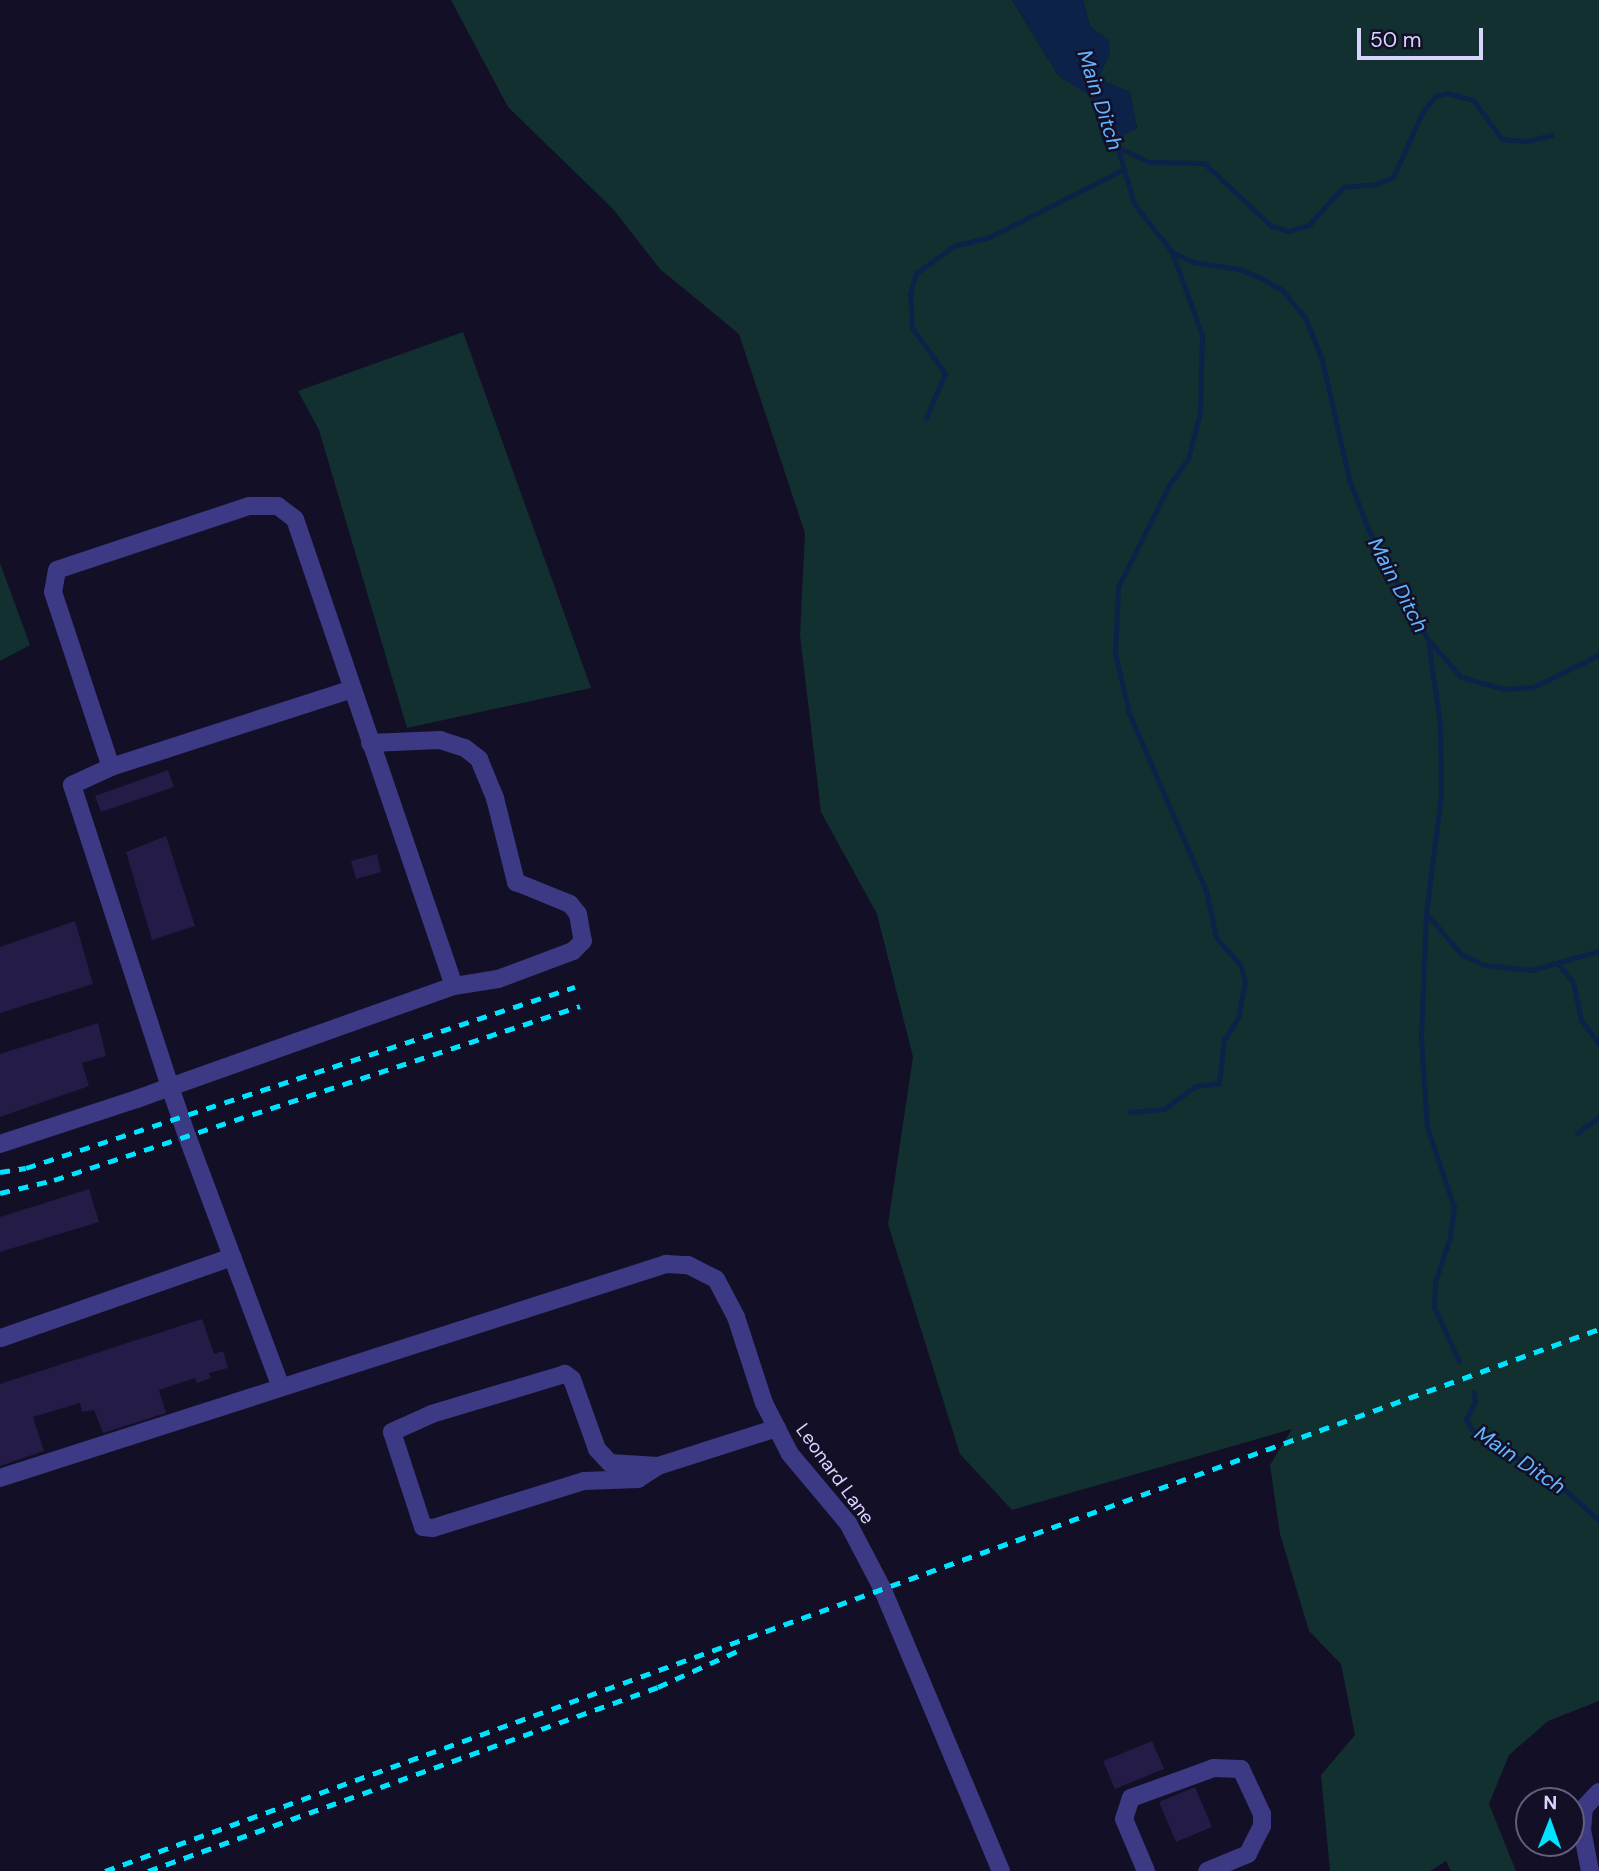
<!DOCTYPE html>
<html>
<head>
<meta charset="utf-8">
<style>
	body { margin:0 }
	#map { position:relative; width:1599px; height:1871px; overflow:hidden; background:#130f26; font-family:"DM Sans",sans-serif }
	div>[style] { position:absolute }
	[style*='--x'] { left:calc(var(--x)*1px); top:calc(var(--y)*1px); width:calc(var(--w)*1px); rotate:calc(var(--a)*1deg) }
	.green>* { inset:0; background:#12302f }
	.water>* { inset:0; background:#0c2248 }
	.stream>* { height:5px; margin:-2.5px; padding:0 2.5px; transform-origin:2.5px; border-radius:2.5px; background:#0c2248 }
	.building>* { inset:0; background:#241b47 }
	.minor>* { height:18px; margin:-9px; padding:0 9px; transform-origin:9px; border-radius:9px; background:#3d3a85 }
	.rail>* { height:5px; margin-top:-2.5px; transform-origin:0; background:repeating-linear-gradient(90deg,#00e5ff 0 10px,transparent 0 19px) }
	span { translate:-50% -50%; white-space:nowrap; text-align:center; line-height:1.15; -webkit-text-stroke:5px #130f26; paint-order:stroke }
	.street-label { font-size:19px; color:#d9d4ff }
	.water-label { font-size:21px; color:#62b6ff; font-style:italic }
	.north { position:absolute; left:1515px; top:1787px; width:70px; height:70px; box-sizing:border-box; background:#130f26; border:2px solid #625e7d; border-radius:50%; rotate:1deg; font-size:19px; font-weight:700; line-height:28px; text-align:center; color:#d9d4ff }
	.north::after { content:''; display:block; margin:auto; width:24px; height:32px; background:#00e5ff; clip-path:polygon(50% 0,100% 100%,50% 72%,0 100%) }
	.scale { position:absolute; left:1357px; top:28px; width:126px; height:32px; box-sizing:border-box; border:4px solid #d9d4ff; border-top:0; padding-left:9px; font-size:21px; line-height:24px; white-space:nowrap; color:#d9d4ff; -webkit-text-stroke:5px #130f26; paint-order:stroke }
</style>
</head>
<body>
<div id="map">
	<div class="green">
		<i style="clip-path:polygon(451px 0,1012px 0,1058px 75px,1091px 96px,1103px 143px,1137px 128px,1130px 92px,1098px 79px,1110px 53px,1090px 26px,1083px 0,1599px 0,1599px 1701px,1548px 1721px,1509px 1755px,1489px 1804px,1516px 1871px,1451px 1871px,1446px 1861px,1430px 1871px,1330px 1871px,1321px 1775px,1355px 1735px,1341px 1664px,1309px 1631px,1280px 1534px,1270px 1465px,1292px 1429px,1012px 1510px,960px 1454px,888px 1224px,913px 1057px,877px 914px,821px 812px,800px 635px,805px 533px,739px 334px,660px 269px,613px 209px,508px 107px)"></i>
		<i style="clip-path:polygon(463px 332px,591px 688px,407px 728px,319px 430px,298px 391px)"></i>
		<i style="clip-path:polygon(0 563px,30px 645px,0 661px)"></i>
	</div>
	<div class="water">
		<i style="clip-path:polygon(1012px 0,1083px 0,1090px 26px,1109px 40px,1110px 53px,1098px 79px,1130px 92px,1137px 129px,1103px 143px,1091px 97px,1058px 75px)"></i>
	</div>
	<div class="stream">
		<i style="--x:1113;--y:132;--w:75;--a:73.7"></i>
		<i style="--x:1134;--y:204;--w:61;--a:51.6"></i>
		<i style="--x:1172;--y:252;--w:23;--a:25"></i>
		<i style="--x:1193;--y:262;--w:47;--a:8.7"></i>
		<i style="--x:1239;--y:269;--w:26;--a:23"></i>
		<i style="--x:1263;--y:279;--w:22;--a:30"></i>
		<i style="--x:1282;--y:290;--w:35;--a:50"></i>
		<i style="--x:1305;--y:317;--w:46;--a:68.4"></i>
		<i style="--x:1322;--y:360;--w:122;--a:77.2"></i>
		<i style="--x:1349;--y:479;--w:53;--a:69.2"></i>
		<i style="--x:1368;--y:529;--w:126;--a:61.6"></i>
		<i style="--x:1428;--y:640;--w:85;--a:81.9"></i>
		<i style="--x:1440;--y:724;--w:71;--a:89.2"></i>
		<i style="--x:1441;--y:795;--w:119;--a:97.2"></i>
		<i style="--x:1426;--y:913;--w:126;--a:92.3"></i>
		<i style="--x:1421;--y:1039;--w:88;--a:86.1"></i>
		<i style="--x:1427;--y:1127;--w:84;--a:71.4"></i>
		<i style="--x:1454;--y:1207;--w:30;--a:98"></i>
		<i style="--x:1450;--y:1237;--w:47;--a:108.4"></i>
		<i style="--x:1435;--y:1282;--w:25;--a:92"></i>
		<i style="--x:1434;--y:1307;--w:60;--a:65.2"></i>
		<i style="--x:1117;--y:147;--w:35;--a:25"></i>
		<i style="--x:1149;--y:162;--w:55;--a:1"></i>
		<i style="--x:1204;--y:163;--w:92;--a:43.2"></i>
		<i style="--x:1271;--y:226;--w:18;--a:16"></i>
		<i style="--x:1288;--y:231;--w:22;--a:-16"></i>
		<i style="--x:1309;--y:225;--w:51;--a:-48.2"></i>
		<i style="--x:1343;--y:187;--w:33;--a:-5"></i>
		<i style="--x:1376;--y:184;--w:18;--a:-22"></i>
		<i style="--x:1393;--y:177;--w:72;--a:-65.6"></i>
		<i style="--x:1423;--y:111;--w:20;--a:-49"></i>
		<i style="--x:1436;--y:96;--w:11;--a:-15"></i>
		<i style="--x:1447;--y:93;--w:27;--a:15"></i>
		<i style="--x:1473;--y:100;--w:49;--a:53.4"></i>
		<i style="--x:1502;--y:139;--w:25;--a:5"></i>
		<i style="--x:1527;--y:141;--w:25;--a:-14"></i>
		<i style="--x:926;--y:418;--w:49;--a:-67.1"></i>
		<i style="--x:945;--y:373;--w:56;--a:-126.3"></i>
		<i style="--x:912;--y:328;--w:34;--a:-93"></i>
		<i style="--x:910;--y:294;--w:22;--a:-74"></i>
		<i style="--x:916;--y:273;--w:47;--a:-35.4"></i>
		<i style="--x:954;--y:246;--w:37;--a:-14"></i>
		<i style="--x:990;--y:237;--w:148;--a:-26.9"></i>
		<i style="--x:1430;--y:642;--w:47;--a:48.5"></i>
		<i style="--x:1461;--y:677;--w:45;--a:15.6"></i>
		<i style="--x:1504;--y:689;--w:29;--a:-4"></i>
		<i style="--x:1533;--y:687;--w:73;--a:-25.9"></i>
		<i style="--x:1426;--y:913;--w:54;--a:49.5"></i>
		<i style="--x:1461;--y:954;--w:26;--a:25"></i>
		<i style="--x:1485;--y:965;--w:46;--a:6.2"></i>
		<i style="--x:1531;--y:970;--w:71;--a:-15.6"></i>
		<i style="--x:1558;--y:964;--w:23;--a:50"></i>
		<i style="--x:1573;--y:982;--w:39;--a:78"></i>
		<i style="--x:1581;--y:1020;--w:30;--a:53"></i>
		<i style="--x:1130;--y:1112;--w:34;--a:-5"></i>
		<i style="--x:1164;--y:1109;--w:39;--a:-36"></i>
		<i style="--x:1196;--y:1086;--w:23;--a:-7"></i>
		<i style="--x:1219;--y:1083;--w:43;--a:-83.4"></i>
		<i style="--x:1224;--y:1040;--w:26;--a:-58"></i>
		<i style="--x:1238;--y:1018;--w:36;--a:-79"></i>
		<i style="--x:1245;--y:983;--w:17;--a:-103"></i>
		<i style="--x:1241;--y:966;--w:38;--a:-131"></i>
		<i style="--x:1216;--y:937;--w:47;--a:-102.3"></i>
		<i style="--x:1206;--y:891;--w:194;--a:-113.4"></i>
		<i style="--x:1129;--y:713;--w:62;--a:-103.1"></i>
		<i style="--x:1115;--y:653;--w:66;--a:-87.4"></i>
		<i style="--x:1118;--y:587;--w:114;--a:-63.4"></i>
		<i style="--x:1169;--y:485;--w:32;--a:-54"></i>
		<i style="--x:1188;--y:459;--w:49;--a:-75.7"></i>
		<i style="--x:1200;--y:412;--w:77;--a:-88.5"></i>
		<i style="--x:1202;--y:335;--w:88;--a:-109.9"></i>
		<i style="--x:1577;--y:1133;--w:27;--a:-36"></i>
		<i style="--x:1474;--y:1392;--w:10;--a:84"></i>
		<i style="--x:1475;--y:1402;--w:19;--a:118"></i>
		<i style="--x:1466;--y:1419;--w:11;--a:63"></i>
		<i style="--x:1471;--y:1429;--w:102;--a:32.1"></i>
		<i style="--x:1557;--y:1483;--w:56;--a:41.4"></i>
	</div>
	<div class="building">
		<i style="clip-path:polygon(168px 770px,174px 787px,101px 812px,95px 796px)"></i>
		<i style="clip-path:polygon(166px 836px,195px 926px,152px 940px,126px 852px)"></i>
		<i style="clip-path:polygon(377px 854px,381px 872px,356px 879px,351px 861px)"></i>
		<i style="clip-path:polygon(75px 921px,93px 984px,0 1013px,0 947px)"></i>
		<i style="clip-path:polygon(98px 1023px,106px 1056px,82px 1063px,89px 1086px,0 1117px,0 1054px)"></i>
		<i style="clip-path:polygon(89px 1189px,99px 1222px,0 1252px,0 1217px)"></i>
		<i style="clip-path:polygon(202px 1319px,214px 1354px,223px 1351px,228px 1368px,209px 1373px,211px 1378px,197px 1383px,195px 1378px,159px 1390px,166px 1413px,103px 1433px,94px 1410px,82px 1412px,80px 1403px,33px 1417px,44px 1451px,0 1466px,0 1384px)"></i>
		<i style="clip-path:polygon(1152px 1741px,1164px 1769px,1115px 1789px,1103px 1761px)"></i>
		<i style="clip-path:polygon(1195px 1787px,1212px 1827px,1176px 1842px,1159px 1802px)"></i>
	</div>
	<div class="minor">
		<i style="--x:370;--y:743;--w:70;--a:-2.5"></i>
		<i style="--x:440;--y:740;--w:26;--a:18"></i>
		<i style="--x:465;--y:748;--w:18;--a:38"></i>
		<i style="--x:479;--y:759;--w:42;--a:67.7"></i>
		<i style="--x:495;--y:798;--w:87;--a:76"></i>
		<i style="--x:516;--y:882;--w:58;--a:22.2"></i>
		<i style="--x:570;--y:904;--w:13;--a:51"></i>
		<i style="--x:578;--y:914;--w:27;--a:80"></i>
		<i style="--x:583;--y:941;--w:14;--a:135"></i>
		<i style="--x:573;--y:951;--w:80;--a:159.5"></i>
		<i style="--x:498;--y:979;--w:45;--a:171"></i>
		<i style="--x:111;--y:767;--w:253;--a:-17.9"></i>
		<i style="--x:0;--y:1144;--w:144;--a:-18.2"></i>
		<i style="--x:137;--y:1099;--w:35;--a:-20"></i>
		<i style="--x:170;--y:1087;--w:301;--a:-19.6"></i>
		<i style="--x:454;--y:986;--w:493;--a:-108.8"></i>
		<i style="--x:295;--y:519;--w:21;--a:-143"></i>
		<i style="--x:278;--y:506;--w:29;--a:180"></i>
		<i style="--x:249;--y:506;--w:202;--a:161.6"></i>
		<i style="--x:57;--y:570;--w:22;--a:100"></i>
		<i style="--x:53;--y:592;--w:184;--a:71.7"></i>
		<i style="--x:111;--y:767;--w:43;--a:155.2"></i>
		<i style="--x:72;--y:785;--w:318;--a:72"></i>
		<i style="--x:170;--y:1087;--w:52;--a:70.9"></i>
		<i style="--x:187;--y:1136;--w:266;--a:69.5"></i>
		<i style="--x:1;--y:1338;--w:245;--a:-19.3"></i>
		<i style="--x:658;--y:1466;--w:48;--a:-176.4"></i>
		<i style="--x:610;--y:1463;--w:19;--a:-133"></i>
		<i style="--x:597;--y:1449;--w:74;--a:-109.7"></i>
		<i style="--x:572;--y:1379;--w:9;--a:-144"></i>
		<i style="--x:565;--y:1374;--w:139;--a:163.3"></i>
		<i style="--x:432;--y:1414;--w:44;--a:155.8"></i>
		<i style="--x:392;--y:1432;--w:100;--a:71.9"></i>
		<i style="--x:423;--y:1527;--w:10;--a:6"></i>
		<i style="--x:433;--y:1528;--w:158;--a:-17.3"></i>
		<i style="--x:584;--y:1481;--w:54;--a:-2.1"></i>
		<i style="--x:638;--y:1479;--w:24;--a:-33"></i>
		<i style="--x:658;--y:1466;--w:125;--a:-17.7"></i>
		<i style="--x:0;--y:1478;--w:700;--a:-17.81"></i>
		<i style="--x:666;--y:1264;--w:22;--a:3"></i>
		<i style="--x:688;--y:1265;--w:31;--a:27"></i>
		<i style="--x:716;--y:1279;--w:43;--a:62.2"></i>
		<i style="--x:736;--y:1317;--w:90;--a:72"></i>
		<i style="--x:764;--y:1403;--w:57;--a:63"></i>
		<i style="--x:790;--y:1454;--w:90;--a:50"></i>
		<i style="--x:848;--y:1523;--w:73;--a:62.4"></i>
		<i style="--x:882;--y:1588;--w:307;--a:67.2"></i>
		<i style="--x:1146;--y:1871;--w:56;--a:-112.9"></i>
		<i style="--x:1124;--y:1819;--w:22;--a:-72"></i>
		<i style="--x:1131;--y:1798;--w:88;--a:-19.9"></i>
		<i style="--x:1214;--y:1768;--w:27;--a:2"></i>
		<i style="--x:1241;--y:1769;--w:50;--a:65"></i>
		<i style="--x:1262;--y:1814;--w:12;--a:90"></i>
		<i style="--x:1262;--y:1826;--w:31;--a:117"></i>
		<i style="--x:1248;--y:1854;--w:44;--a:157.5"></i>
		<i style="--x:1590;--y:1871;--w:42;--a:-101"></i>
		<i style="--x:1582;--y:1830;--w:22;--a:-85"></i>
		<i style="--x:1584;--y:1808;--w:22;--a:-47"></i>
	</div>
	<div class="rail">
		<i style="--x:0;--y:1172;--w:26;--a:-9"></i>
		<i style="--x:26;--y:1168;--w:578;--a:-18.25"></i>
		<i style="--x:0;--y:1193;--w:56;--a:-13.5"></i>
		<i style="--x:54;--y:1180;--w:554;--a:-18.3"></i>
		<i style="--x:105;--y:1871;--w:1589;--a:-19.94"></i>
		<i style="--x:148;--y:1871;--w:542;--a:-19.84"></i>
		<i style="--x:658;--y:1687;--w:94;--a:-24.4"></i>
	</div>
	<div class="street-label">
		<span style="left:835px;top:1474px;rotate:54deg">Leonard Lane</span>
	</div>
	<div class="water-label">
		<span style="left:1100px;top:100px;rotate:72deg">Main Ditch</span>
		<span style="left:1398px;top:585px;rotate:62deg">Main Ditch</span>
		<span style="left:1520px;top:1460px;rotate:34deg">Main Ditch</span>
	</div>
	<div class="north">N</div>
	<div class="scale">50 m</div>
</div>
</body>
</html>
